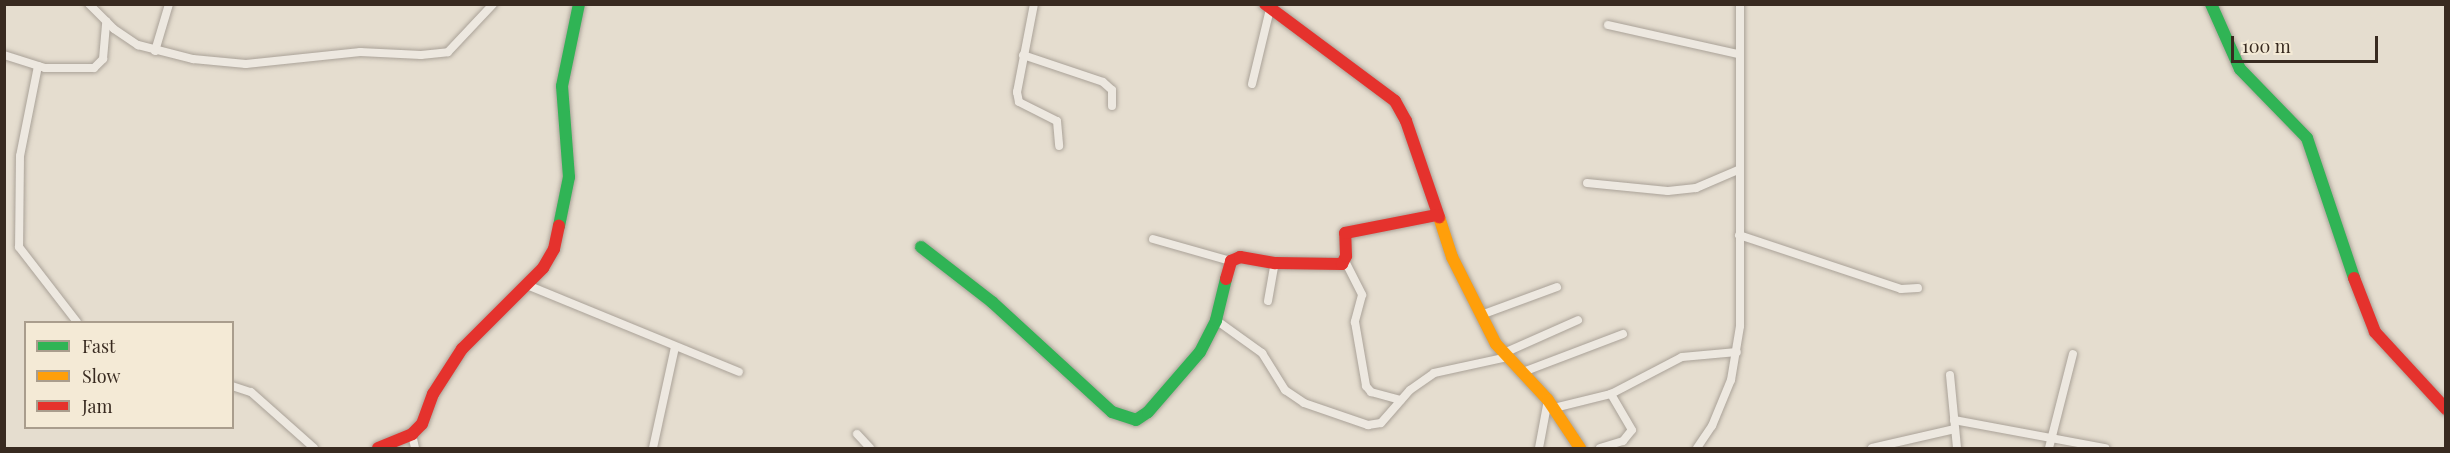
<!DOCTYPE html>
<html>
<head>
<meta charset="utf-8">
<style>
	body { margin:0 }
	#map { position:relative; width:2450px; height:453px; overflow:hidden; background:#e5ddcf; font-family:"Playfair Display",serif }
	div>[style] { position:absolute }
	[style*='--x'] { left:calc(var(--x)*1px); top:calc(var(--y)*1px); width:calc(var(--w)*1px); rotate:calc(var(--a)*1deg) }
	.roads { filter:drop-shadow(0 0 2px #aaa298) drop-shadow(0 0 2px #aaa298) }
	.street>* { height:8px; margin:-4px; padding:0 4px; transform-origin:4px; border-radius:4px; background:#ede8e0 }
	.fast>* { height:12px; margin:-6px; padding:0 6px; transform-origin:6px; border-radius:6px; background:#30b455 }
	.slow>* { height:12px; margin:-6px; padding:0 6px; transform-origin:6px; border-radius:6px; background:#ff9f0a }
	.jam>* { height:12px; margin:-6px; padding:0 6px; transform-origin:6px; border-radius:6px; background:#e5322d }
	span { translate:-50% -50%; white-space:nowrap; text-align:center; line-height:1.15; -webkit-text-stroke:5px #f4ead6; paint-order:stroke }
	.frame { position:absolute; inset:0; border:6px solid #382a20; pointer-events:none }
	.legend { position:absolute; left:24px; top:321px; width:210px; height:108px; box-sizing:border-box; background:#f4ead6; border:2px solid #a99d8d; margin:0; padding:8px 10px; list-style:none; font-size:18px; color:#382a20 }
	.legend li { display:flex; align-items:center; gap:12px; height:30px }
	.legend b { width:30px; border:2px solid #a99d8d }
	.scale { position:absolute; left:2231px; top:36px; width:147px; height:27px; box-sizing:border-box; border:3px solid #382a20; border-top:0; padding-left:8px; font-size:18px; line-height:21px; white-space:nowrap; color:#382a20; -webkit-text-stroke:4px #f4ead6; paint-order:stroke }
</style>
</head>
<body>
<div id="map">
	<div class="roads">
		<div class="street">
			<i style="--x:89;--y:4;--w:35;--a:45"></i>
			<i style="--x:114;--y:29;--w:29;--a:34"></i>
			<i style="--x:138;--y:45;--w:57;--a:14.3"></i>
			<i style="--x:193;--y:59;--w:53;--a:5.4"></i>
			<i style="--x:246;--y:64;--w:115;--a:-6"></i>
			<i style="--x:360;--y:52;--w:61;--a:2.8"></i>
			<i style="--x:421;--y:55;--w:27;--a:-6"></i>
			<i style="--x:448;--y:52;--w:66;--a:-46.8"></i>
			<i style="--x:1034;--y:4;--w:90;--a:100.9"></i>
			<i style="--x:1017;--y:92;--w:10;--a:79"></i>
			<i style="--x:1019;--y:102;--w:42;--a:26.6"></i>
			<i style="--x:1057;--y:121;--w:25;--a:85"></i>
			<i style="--x:1608;--y:25;--w:133;--a:12.6"></i>
			<i style="--x:155;--y:51;--w:49;--a:-73.4"></i>
			<i style="--x:4;--y:55;--w:43;--a:17.6"></i>
			<i style="--x:45;--y:68;--w:49;--a:0"></i>
			<i style="--x:94;--y:68;--w:13;--a:-45"></i>
			<i style="--x:103;--y:59;--w:38;--a:-85"></i>
			<i style="--x:1023;--y:55;--w:84;--a:18.6"></i>
			<i style="--x:1103;--y:82;--w:12;--a:42"></i>
			<i style="--x:1112;--y:90;--w:16;--a:90"></i>
			<i style="--x:38;--y:66;--w:92;--a:101.3"></i>
			<i style="--x:20;--y:156;--w:91;--a:90.6"></i>
			<i style="--x:19;--y:247;--w:95;--a:52.3"></i>
			<i style="--x:1252;--y:84;--w:81;--a:-76.5"></i>
			<i style="--x:1587;--y:183;--w:81;--a:5.6"></i>
			<i style="--x:1668;--y:191;--w:28;--a:-6"></i>
			<i style="--x:1696;--y:188;--w:46;--a:-23.2"></i>
			<i style="--x:1739;--y:235;--w:171;--a:18.4"></i>
			<i style="--x:1901;--y:289;--w:17;--a:-3"></i>
			<i style="--x:1153;--y:239;--w:81;--a:15.8"></i>
			<i style="--x:1345;--y:261;--w:38;--a:63"></i>
			<i style="--x:1362;--y:295;--w:28;--a:105"></i>
			<i style="--x:1355;--y:322;--w:65;--a:80.2"></i>
			<i style="--x:1366;--y:386;--w:8;--a:50"></i>
			<i style="--x:1371;--y:392;--w:31;--a:15"></i>
			<i style="--x:527;--y:285;--w:229;--a:22.3"></i>
			<i style="--x:1268;--y:301;--w:39;--a:-80"></i>
			<i style="--x:1481;--y:315;--w:81;--a:-20.2"></i>
			<i style="--x:1216;--y:320;--w:57;--a:35.7"></i>
			<i style="--x:1262;--y:353;--w:44;--a:58.1"></i>
			<i style="--x:1285;--y:390;--w:23;--a:34"></i>
			<i style="--x:1304;--y:403;--w:68;--a:19"></i>
			<i style="--x:1368;--y:425;--w:13;--a:-9"></i>
			<i style="--x:1381;--y:423;--w:44;--a:-48.7"></i>
			<i style="--x:1410;--y:390;--w:29;--a:-35"></i>
			<i style="--x:1434;--y:373;--w:76;--a:-12.2"></i>
			<i style="--x:1504;--y:353;--w:81;--a:-24"></i>
			<i style="--x:1523;--y:372;--w:107;--a:-20.8"></i>
			<i style="--x:1950;--y:375;--w:73;--a:84.5"></i>
			<i style="--x:232;--y:386;--w:20;--a:18"></i>
			<i style="--x:251;--y:392;--w:84;--a:41.6"></i>
			<i style="--x:1554;--y:408;--w:59;--a:-13.8"></i>
			<i style="--x:1611;--y:394;--w:80;--a:-27.5"></i>
			<i style="--x:1682;--y:357;--w:55;--a:-5.2"></i>
			<i style="--x:1954;--y:420;--w:154;--a:10.5"></i>
			<i style="--x:412;--y:434;--w:14;--a:78"></i>
			<i style="--x:857;--y:434;--w:19;--a:47"></i>
			<i style="--x:653;--y:448;--w:103;--a:-77.7"></i>
			<i style="--x:1539;--y:448;--w:49;--a:-79.4"></i>
			<i style="--x:1600;--y:448;--w:24;--a:-17"></i>
			<i style="--x:1623;--y:441;--w:14;--a:-51"></i>
			<i style="--x:1632;--y:430;--w:42;--a:-120.3"></i>
			<i style="--x:1697;--y:448;--w:27;--a:-56"></i>
			<i style="--x:1712;--y:426;--w:50;--a:-67.6"></i>
			<i style="--x:1731;--y:380;--w:55;--a:-80.5"></i>
			<i style="--x:1740;--y:326;--w:322;--a:-90"></i>
			<i style="--x:1872;--y:448;--w:85;--a:-12.9"></i>
			<i style="--x:2049;--y:448;--w:97;--a:-75.7"></i>
		</div>
		<div class="fast">
			<i style="--x:2211;--y:4;--w:71;--a:66"></i>
			<i style="--x:2240;--y:69;--w:96;--a:45.8"></i>
			<i style="--x:2307;--y:138;--w:148;--a:71.4"></i>
			<i style="--x:559;--y:226;--w:50;--a:-78.5"></i>
			<i style="--x:569;--y:177;--w:91;--a:-94.4"></i>
			<i style="--x:562;--y:86;--w:84;--a:-78.3"></i>
			<i style="--x:921;--y:247;--w:90;--a:37.8"></i>
			<i style="--x:992;--y:302;--w:163;--a:42.5"></i>
			<i style="--x:1112;--y:412;--w:25;--a:18"></i>
			<i style="--x:1136;--y:420;--w:14;--a:-34"></i>
			<i style="--x:1148;--y:412;--w:79;--a:-49.1"></i>
			<i style="--x:1200;--y:352;--w:36;--a:-63"></i>
			<i style="--x:1216;--y:320;--w:42;--a:-76.3"></i>
		</div>
		<div class="slow">
			<i style="--x:1439;--y:217;--w:42;--a:72"></i>
			<i style="--x:1452;--y:257;--w:97;--a:63.2"></i>
			<i style="--x:1496;--y:344;--w:76;--a:47.1"></i>
			<i style="--x:1548;--y:400;--w:58;--a:56.3"></i>
		</div>
		<div class="jam">
			<i style="--x:1265;--y:4;--w:162;--a:36.7"></i>
			<i style="--x:1395;--y:101;--w:23;--a:61"></i>
			<i style="--x:1406;--y:121;--w:102;--a:71"></i>
			<i style="--x:2354;--y:278;--w:58;--a:68.7"></i>
			<i style="--x:2375;--y:332;--w:105;--a:47.3"></i>
			<i style="--x:1226;--y:279;--w:19;--a:-74"></i>
			<i style="--x:1231;--y:261;--w:10;--a:-24"></i>
			<i style="--x:1240;--y:257;--w:36;--a:10"></i>
			<i style="--x:1275;--y:263;--w:67;--a:0.9"></i>
			<i style="--x:1342;--y:264;--w:9;--a:-63"></i>
			<i style="--x:1346;--y:256;--w:23;--a:-92"></i>
			<i style="--x:1345;--y:233;--w:94;--a:-11.1"></i>
			<i style="--x:378;--y:448;--w:37;--a:-22"></i>
			<i style="--x:412;--y:434;--w:14;--a:-45"></i>
			<i style="--x:422;--y:424;--w:32;--a:-70"></i>
			<i style="--x:433;--y:394;--w:54;--a:-57.2"></i>
			<i style="--x:462;--y:349;--w:115;--a:-45"></i>
			<i style="--x:543;--y:268;--w:22;--a:-60"></i>
			<i style="--x:554;--y:249;--w:24;--a:-78"></i>
		</div>
	</div>
	<div class="frame"></div>
	<ul class="legend">
	<li><b style="height:8px;background:#30b455"></b>Fast</li>
	<li><b style="height:8px;background:#ff9f0a"></b>Slow</li>
	<li><b style="height:8px;background:#e5322d"></b>Jam</li>
	</ul>
	<div class="scale">100 m</div>
</div>
</body>
</html>
